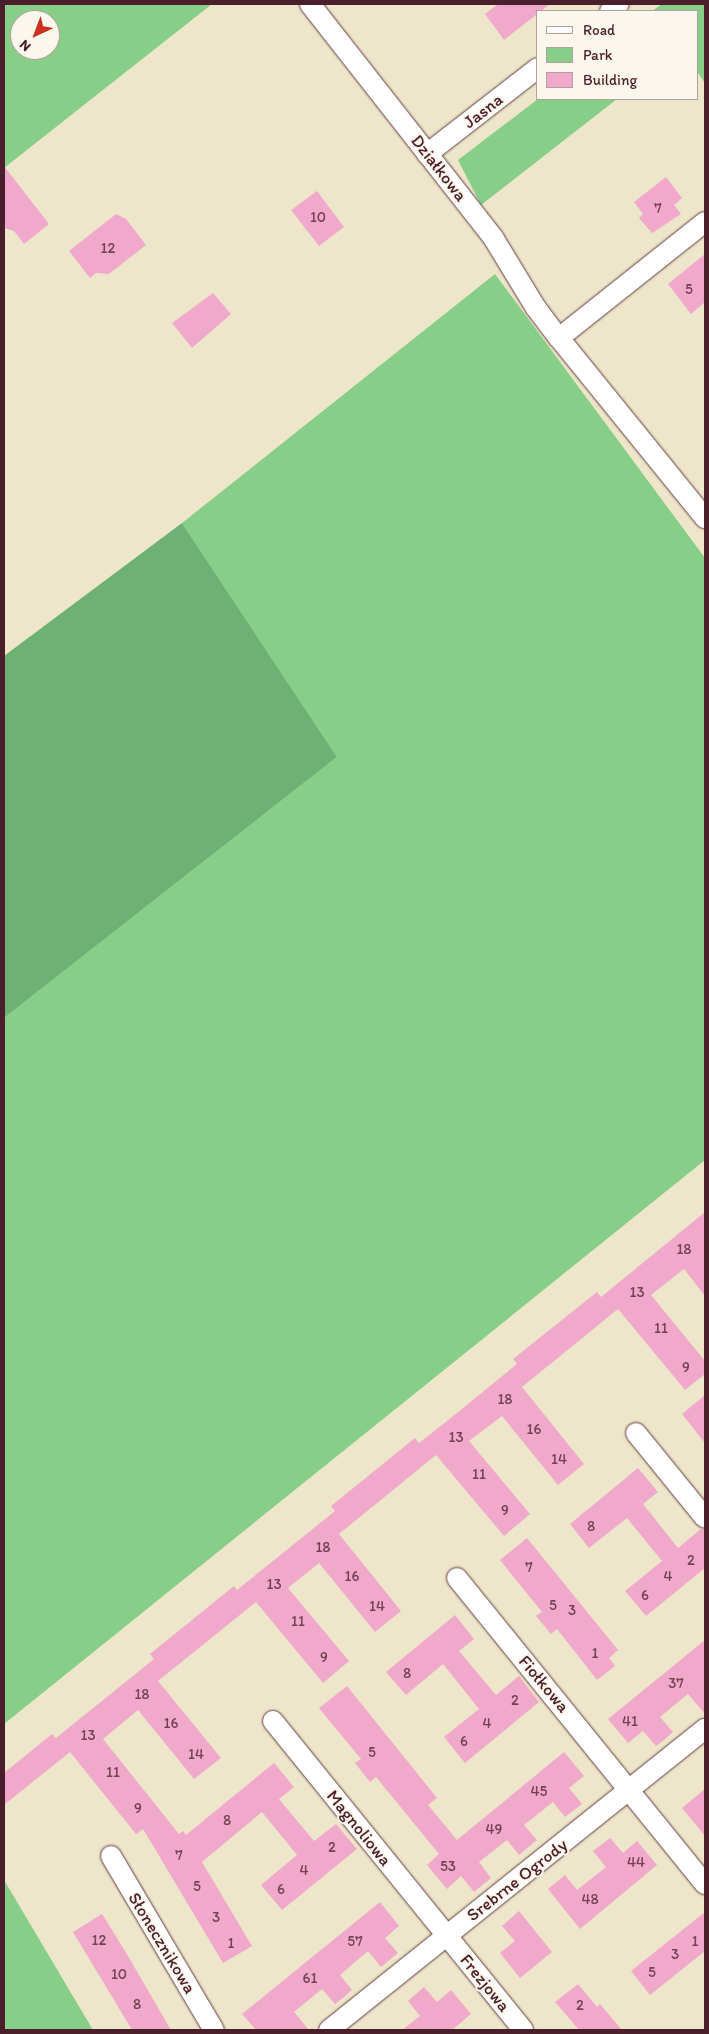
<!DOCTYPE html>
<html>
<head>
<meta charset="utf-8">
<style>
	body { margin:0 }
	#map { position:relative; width:709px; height:2034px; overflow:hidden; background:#eee6ca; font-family:Itim,sans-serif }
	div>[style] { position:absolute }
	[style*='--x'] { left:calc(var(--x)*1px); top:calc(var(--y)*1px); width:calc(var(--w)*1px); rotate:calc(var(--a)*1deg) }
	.green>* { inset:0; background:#87ce89 }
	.forest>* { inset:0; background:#6db175 }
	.building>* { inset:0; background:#f0a9ca }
	.roads { filter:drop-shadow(0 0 1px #633d43) drop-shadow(0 0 1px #633d43) }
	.street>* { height:20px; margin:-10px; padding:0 10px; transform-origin:10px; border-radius:10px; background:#fff }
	span { translate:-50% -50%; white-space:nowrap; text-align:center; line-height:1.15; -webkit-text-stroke:4px #fbf7ec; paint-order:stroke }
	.number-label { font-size:15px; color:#744253 }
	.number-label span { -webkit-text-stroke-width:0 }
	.street-label { font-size:18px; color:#4a1f2b }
	.frame { position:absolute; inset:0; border:5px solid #4a1f2b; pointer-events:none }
	.legend { position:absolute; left:536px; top:10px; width:162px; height:90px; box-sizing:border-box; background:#fbf7ec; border:1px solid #b4a19f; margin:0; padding:6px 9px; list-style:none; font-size:15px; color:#4a1f2b }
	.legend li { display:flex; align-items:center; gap:10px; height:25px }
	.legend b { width:25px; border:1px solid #b4a19f }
	.north { position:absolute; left:10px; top:10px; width:50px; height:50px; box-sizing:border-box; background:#fbf7ec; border:1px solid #b4a19f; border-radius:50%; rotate:223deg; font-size:14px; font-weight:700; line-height:20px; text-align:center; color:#4a1f2b }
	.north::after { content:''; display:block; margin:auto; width:18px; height:22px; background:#c8321e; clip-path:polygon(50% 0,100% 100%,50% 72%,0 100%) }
</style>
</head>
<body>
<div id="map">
	<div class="green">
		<i style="clip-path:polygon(evenodd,4px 4px,212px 4px,4px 168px,4px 4px,20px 20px,50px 20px,50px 50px,20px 50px,20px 20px)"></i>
		<i style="clip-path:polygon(662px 4px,705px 4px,705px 83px,698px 73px,698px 11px,652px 11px)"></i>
		<i style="clip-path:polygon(538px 99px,617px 99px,481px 205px,458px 160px)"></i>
		<i style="clip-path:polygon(495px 274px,705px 558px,705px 1160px,4px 1724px,4px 1018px,337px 757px,182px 523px)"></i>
		<i style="clip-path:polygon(4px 1880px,93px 2030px,4px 2030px)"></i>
	</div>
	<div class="forest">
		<i style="clip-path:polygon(182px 523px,337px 757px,4px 1018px,4px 656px)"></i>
	</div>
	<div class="building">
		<i style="clip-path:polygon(498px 4px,550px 4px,504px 40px,485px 14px)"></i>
		<i style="clip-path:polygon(4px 166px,49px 224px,24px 244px,14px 231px,4px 228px)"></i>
		<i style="clip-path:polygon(666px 177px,682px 198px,674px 205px,681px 214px,652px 233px,639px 218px,643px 214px,634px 202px)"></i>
		<i style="clip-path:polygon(317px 191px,344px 227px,319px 246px,291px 210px)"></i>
		<i style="clip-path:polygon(116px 214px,126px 219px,146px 245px,109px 274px,96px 273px,90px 278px,69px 251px)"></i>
		<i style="clip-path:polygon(705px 254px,705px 302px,691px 314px,668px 284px)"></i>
		<i style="clip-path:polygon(213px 293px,231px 314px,192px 348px,172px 323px)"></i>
		<i style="clip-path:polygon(705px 1212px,705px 1296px,684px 1269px,651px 1295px,705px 1361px,705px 1374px,685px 1390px,618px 1309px,522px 1387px,584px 1464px,558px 1485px,502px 1416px,469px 1441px,530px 1514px,504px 1536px,436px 1455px,339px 1534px,401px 1611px,375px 1632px,319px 1563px,288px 1588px,349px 1661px,323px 1683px,256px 1602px,158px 1681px,221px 1758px,194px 1779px,138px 1710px,103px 1739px,179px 1834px,183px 1831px,186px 1835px,274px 1763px,294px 1787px,279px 1799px,314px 1841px,336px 1824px,357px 1849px,282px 1910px,261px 1885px,297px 1855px,262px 1812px,202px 1862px,252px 1946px,223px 1963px,143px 1829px,136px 1834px,70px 1752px,4px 1805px,4px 1773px,52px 1734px,56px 1738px,154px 1659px,150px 1654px,234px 1586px,237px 1590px,335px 1511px,331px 1506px,415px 1438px,419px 1443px,457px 1413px,517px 1364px,513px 1359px,597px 1292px,601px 1297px)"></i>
		<i style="clip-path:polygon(705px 1395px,705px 1443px,682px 1414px)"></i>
		<i style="clip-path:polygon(638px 1468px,658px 1492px,643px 1504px,678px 1548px,701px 1529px,705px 1530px,705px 1568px,646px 1616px,625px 1591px,662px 1561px,627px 1518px,589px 1548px,570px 1524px)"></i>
		<i style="clip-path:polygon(527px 1538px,618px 1650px,609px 1658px,615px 1666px,597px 1680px,557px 1629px,551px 1634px,536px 1616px,542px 1612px,500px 1560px)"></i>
		<i style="clip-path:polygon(455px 1615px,474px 1639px,459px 1651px,496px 1695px,519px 1676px,539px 1702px,465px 1763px,444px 1737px,479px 1709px,443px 1664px,406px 1695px,386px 1672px)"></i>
		<i style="clip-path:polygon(705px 1640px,705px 1714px,688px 1694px,660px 1717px,673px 1732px,664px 1740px,656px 1746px,643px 1731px,628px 1743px,608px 1719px)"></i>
		<i style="clip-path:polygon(347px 1686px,437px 1798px,428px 1805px,457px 1840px,564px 1752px,584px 1776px,569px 1788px,582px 1804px,565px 1817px,553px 1802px,524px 1825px,537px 1840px,519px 1855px,507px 1840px,479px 1862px,491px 1878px,474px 1892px,461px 1876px,447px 1889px,427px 1865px,439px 1854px,376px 1777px,370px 1782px,355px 1763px,361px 1759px,319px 1708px)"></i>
		<i style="clip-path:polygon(705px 1789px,705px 1836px,682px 1808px)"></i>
		<i style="clip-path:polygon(610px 1838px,623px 1853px,637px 1841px,657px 1865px,580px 1929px,548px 1889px,565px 1875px,577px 1890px,591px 1879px,606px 1867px,593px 1851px)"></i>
		<i style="clip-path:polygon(380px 1902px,399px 1926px,385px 1938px,398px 1953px,381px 1967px,368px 1951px,340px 1975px,352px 1990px,343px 1998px,335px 2004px,322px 1989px,294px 2012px,309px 2030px,256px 2030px,242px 2014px)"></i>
		<i style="clip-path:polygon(519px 1911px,552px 1952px,520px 1978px,500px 1953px,515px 1941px,502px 1926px)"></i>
		<i style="clip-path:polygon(705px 1912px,705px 1951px,650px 1995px,631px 1971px)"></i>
		<i style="clip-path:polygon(102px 1914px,125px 1951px,171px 2030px,132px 2030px,73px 1932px)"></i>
		<i style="clip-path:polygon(578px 1984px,597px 2007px,600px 2004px,622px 2030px,579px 2030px,555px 2002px)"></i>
		<i style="clip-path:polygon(424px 1987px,437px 2002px,451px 1990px,471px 2014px,452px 2030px,402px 2030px,420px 2016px,408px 2001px)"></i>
	</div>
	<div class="roads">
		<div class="street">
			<i style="--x:310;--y:4;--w:298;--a:51.9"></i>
			<i style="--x:494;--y:239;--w:81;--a:58.7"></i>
			<i style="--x:536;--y:308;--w:38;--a:53"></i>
			<i style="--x:559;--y:338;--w:232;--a:51"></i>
			<i style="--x:610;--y:11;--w:11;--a:-38"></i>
			<i style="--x:427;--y:154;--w:140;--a:-37.8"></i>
			<i style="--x:559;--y:338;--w:186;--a:-38.5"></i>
			<i style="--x:636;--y:1433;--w:109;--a:50.9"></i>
			<i style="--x:457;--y:1578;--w:394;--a:51"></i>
			<i style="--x:273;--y:1721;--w:397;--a:51"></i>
			<i style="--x:111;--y:1856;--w:202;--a:59.4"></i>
			<i style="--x:329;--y:2030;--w:482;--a:-38.7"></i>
		</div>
	</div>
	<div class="number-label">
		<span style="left:658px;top:209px">7</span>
		<span style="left:318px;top:218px">10</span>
		<span style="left:108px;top:249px">12</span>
		<span style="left:689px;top:290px">5</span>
		<span style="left:684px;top:1250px">18</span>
		<span style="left:637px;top:1293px">13</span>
		<span style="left:661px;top:1329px">11</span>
		<span style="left:686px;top:1368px">9</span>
		<span style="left:505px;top:1400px">18</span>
		<span style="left:534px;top:1430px">16</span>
		<span style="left:456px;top:1438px">13</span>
		<span style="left:559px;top:1460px">14</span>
		<span style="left:479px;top:1475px">11</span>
		<span style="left:505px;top:1511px">9</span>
		<span style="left:591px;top:1527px">8</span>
		<span style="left:323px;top:1548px">18</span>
		<span style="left:691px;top:1561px">2</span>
		<span style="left:529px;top:1568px">7</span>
		<span style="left:352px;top:1577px">16</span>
		<span style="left:668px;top:1577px">4</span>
		<span style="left:274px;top:1585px">13</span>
		<span style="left:645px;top:1596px">6</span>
		<span style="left:553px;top:1606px">5</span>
		<span style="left:377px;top:1607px">14</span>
		<span style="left:572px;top:1611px">3</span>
		<span style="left:298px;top:1622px">11</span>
		<span style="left:595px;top:1654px">1</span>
		<span style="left:324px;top:1658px">9</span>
		<span style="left:407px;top:1674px">8</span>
		<span style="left:676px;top:1684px">37</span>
		<span style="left:142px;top:1695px">18</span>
		<span style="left:515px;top:1701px">2</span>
		<span style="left:630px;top:1722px">41</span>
		<span style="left:171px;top:1724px">16</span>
		<span style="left:487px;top:1724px">4</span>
		<span style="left:88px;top:1736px">13</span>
		<span style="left:464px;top:1742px">6</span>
		<span style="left:372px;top:1753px">5</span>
		<span style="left:196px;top:1755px">14</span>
		<span style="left:113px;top:1773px">11</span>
		<span style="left:539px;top:1792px">45</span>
		<span style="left:138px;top:1809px">9</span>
		<span style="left:227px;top:1821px">8</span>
		<span style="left:494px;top:1830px">49</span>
		<span style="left:332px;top:1848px">2</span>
		<span style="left:179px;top:1856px">7</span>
		<span style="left:636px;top:1863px">44</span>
		<span style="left:448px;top:1867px">53</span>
		<span style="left:304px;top:1871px">4</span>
		<span style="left:197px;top:1887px">5</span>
		<span style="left:281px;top:1890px">6</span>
		<span style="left:590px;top:1900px">48</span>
		<span style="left:216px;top:1918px">3</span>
		<span style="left:99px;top:1941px">12</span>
		<span style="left:355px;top:1942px">57</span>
		<span style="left:695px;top:1942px">1</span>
		<span style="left:231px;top:1944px">1</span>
		<span style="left:675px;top:1955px">3</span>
		<span style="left:652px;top:1973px">5</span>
		<span style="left:119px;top:1975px">10</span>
		<span style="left:310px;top:1979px">61</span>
		<span style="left:137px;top:2005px">8</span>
		<span style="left:580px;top:2006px">2</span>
	</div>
	<div class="street-label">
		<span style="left:483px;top:111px;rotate:-38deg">Jasna</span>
		<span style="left:439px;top:168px;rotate:52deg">Działkowa</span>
		<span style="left:544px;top:1684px;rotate:50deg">Fiołkowa</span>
		<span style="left:359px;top:1828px;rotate:51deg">Magnoliowa</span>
		<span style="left:517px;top:1880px;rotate:-38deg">Srebrne Ogrody</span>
		<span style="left:162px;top:1943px;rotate:59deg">Słonecznikowa</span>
		<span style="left:485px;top:1983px;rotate:51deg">Frezjowa</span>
	</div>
	<div class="frame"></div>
	<ul class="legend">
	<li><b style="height:6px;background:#fff"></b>Road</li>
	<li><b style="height:14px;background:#87ce89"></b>Park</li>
	<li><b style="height:14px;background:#f0a9ca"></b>Building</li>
	</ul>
	<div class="north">N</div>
</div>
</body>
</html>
